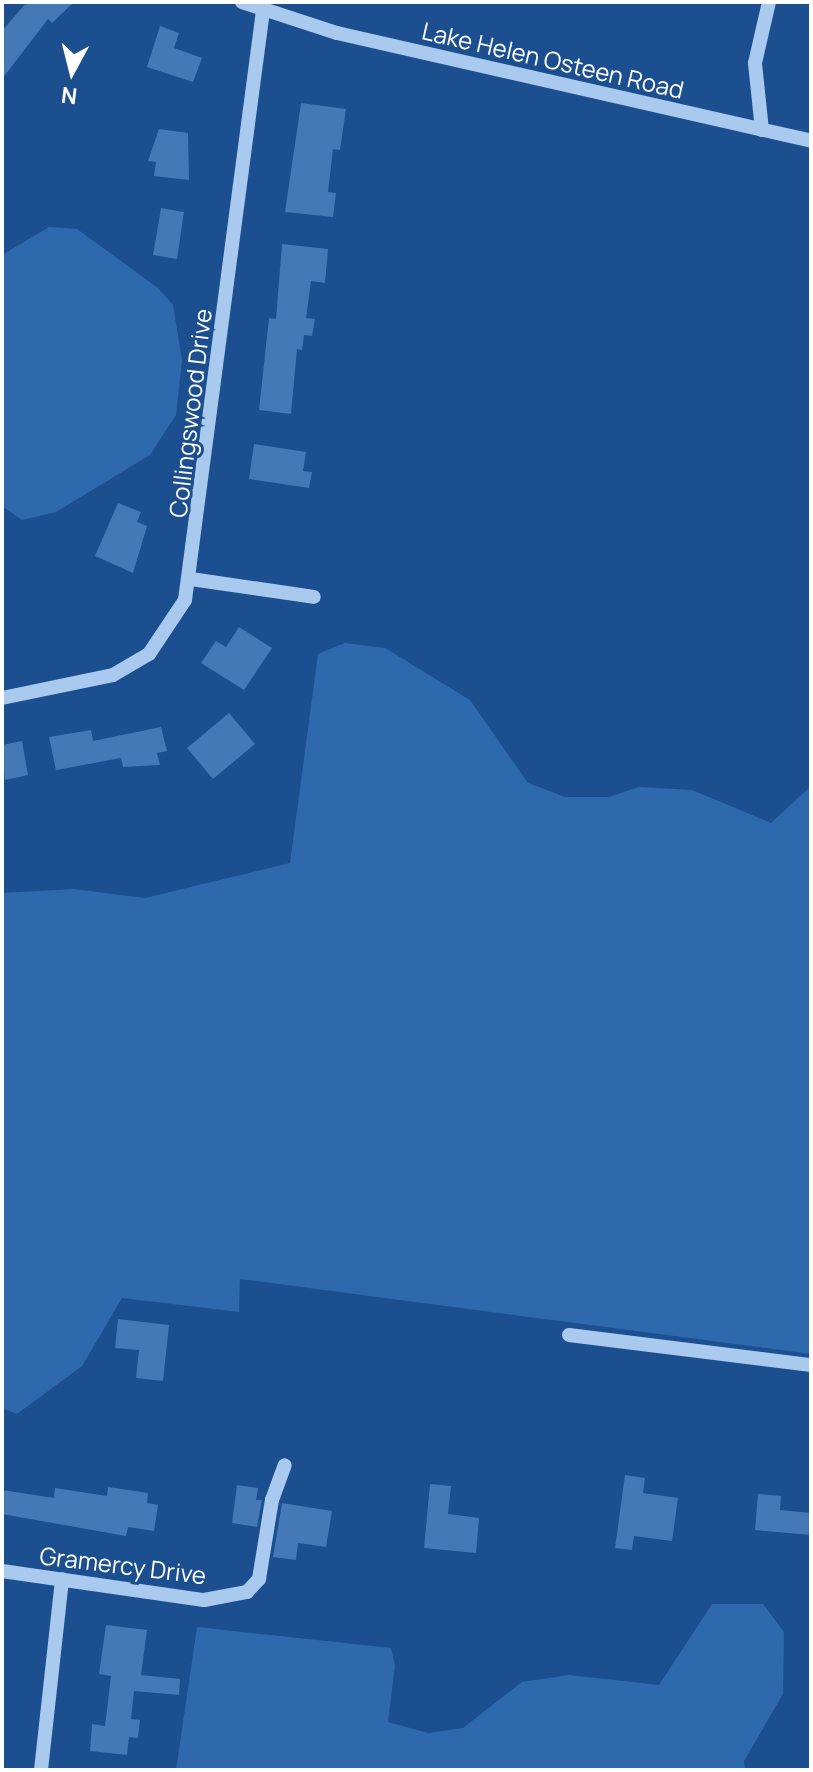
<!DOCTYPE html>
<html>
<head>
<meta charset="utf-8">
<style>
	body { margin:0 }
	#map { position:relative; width:813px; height:1772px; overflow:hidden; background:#1b4f8f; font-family:Manrope,sans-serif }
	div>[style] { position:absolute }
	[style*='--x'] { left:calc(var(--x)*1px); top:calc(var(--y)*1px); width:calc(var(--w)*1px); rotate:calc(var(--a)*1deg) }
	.green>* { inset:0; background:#2e69ad }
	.building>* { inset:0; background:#4478b7 }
	.minor>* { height:14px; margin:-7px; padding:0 7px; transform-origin:7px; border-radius:7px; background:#a9c9ee }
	span { translate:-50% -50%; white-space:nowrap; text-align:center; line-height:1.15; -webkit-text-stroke:6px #1b4f8f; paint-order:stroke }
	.street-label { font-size:24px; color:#fff }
	.frame { position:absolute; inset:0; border:4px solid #fff; pointer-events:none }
	.north { position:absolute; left:32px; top:32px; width:80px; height:80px; -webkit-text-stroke:6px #1b4f8f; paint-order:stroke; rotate:187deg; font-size:22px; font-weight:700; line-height:32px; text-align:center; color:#fff }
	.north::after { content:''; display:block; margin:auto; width:28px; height:36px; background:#fff; clip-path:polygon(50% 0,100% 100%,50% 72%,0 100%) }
</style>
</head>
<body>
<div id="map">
	<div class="green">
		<i style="clip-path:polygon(49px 227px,77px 229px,158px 288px,173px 305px,182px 360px,176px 415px,150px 455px,56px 512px,22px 520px,2px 506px,2px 255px)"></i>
		<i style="clip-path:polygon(345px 643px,385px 648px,470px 700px,528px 783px,565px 797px,609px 797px,639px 787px,692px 790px,771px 823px,811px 786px,811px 1354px,240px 1279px,239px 1312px,122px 1298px,82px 1366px,17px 1414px,2px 1408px,2px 893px,74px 889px,145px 898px,290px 863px,318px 654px)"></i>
		<i style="clip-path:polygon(712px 1604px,763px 1604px,784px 1632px,783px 1694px,744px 1761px,745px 1770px,176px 1770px,197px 1627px,391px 1648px,395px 1666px,388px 1722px,428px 1733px,463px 1728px,522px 1682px,569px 1675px,659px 1685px)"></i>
	</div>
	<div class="building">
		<i style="clip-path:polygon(27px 2px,74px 2px,52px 23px,48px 19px,2px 79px,2px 31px)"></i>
		<i style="clip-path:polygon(160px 26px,179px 33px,174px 48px,202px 58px,193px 82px,147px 67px)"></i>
		<i style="clip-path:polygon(301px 103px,346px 109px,340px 150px,333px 149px,328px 192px,336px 193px,333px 217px,285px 212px)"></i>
		<i style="clip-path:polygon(159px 129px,188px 133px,189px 180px,154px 176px,156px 162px,148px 161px)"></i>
		<i style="clip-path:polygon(161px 208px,184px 212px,177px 259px,153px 255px)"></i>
		<i style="clip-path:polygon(282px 244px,328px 249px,325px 283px,311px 281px,306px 318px,315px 319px,312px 336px,304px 335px,302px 350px,297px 349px,291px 414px,259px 410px,269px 318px,276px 319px)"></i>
		<i style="clip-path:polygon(254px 444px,306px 452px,303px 471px,312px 472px,309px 488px,249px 479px)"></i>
		<i style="clip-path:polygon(118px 503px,141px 512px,137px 522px,147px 526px,133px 573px,95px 556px)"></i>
		<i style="clip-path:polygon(239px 627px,272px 648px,244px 690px,201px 663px,216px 641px,226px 647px)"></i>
		<i style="clip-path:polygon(229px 713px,255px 744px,213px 779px,187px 748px)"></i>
		<i style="clip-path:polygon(161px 727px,167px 751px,157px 753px,160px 765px,123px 767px,121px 758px,56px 770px,49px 737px,91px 730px,93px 741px)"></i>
		<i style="clip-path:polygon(22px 741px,28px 775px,5px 780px,2px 745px)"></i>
		<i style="clip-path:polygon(118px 1319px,169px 1325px,163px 1381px,136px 1378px,139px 1350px,115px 1348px)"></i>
		<i style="clip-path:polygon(625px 1475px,645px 1478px,643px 1493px,678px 1498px,672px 1541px,634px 1536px,632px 1550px,615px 1548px)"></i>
		<i style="clip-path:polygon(430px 1484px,451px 1486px,448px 1514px,479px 1518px,476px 1553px,424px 1548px)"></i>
		<i style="clip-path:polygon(237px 1485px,258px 1488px,256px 1500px,262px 1500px,257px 1527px,232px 1523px)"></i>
		<i style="clip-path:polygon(108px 1487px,148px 1493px,147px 1503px,158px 1505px,154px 1531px,128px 1527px,126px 1536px,2px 1514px,2px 1490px,54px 1498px,55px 1488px,107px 1496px)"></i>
		<i style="clip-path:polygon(758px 1494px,781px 1496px,780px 1510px,811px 1513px,811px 1535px,755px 1530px)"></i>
		<i style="clip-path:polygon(282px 1503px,332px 1511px,326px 1547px,298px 1543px,296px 1560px,273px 1557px)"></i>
		<i style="clip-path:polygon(106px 1625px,147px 1630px,141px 1675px,180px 1679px,179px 1695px,134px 1691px,131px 1719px,140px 1720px,138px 1738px,129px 1737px,127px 1755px,90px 1751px,92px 1724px,105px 1726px,111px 1676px,99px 1674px)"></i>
	</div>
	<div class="minor">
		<i style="--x:242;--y:2;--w:100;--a:18.1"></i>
		<i style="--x:337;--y:33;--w:486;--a:12.8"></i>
		<i style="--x:762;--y:130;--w:67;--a:-96"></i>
		<i style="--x:755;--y:63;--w:63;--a:-77.1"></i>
		<i style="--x:191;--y:579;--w:124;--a:8.3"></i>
		<i style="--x:2;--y:698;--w:113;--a:-11.7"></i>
		<i style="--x:113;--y:675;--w:42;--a:-30.3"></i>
		<i style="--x:149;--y:654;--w:65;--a:-56.3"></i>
		<i style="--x:185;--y:600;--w:594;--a:-82.46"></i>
		<i style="--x:569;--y:1335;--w:244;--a:7.1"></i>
		<i style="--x:2;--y:1571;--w:204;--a:8.2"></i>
		<i style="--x:204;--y:1600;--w:44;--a:-10.5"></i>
		<i style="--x:247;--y:1592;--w:18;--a:-47"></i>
		<i style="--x:259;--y:1579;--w:80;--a:-80.7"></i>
		<i style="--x:272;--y:1500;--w:37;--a:-70"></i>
		<i style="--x:41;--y:1770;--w:192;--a:-83.7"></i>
	</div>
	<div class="street-label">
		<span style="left:553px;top:60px;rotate:13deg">Lake Helen Osteen Road</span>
		<span style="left:190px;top:413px;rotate:-83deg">Collingswood Drive</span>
		<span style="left:123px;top:1565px;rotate:7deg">Gramercy Drive</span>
	</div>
	<div class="frame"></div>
	<div class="north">N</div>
</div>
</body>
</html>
